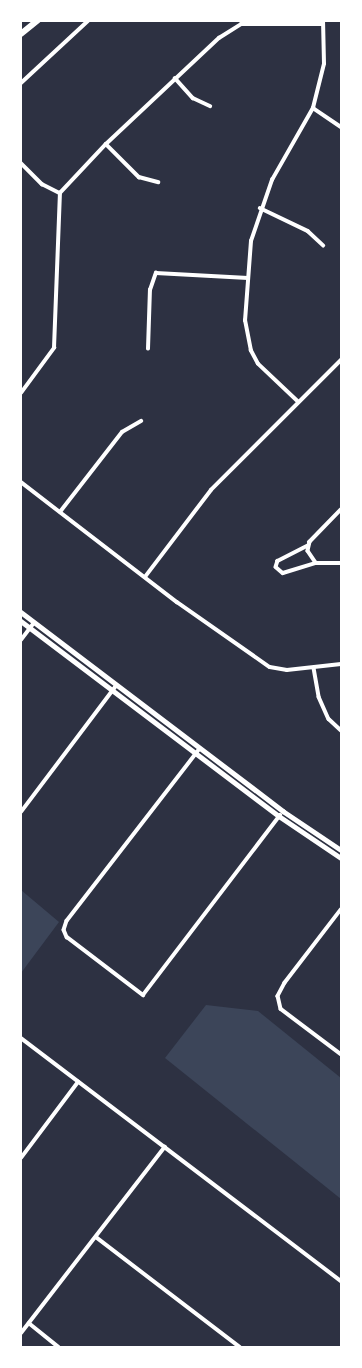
<!DOCTYPE html>
<html>
<head>
<meta charset="utf-8">
<style>
	body { margin:0 }
	#map { position:relative; width:362px; height:1368px; overflow:hidden; background:#2d3142; font-family:"Golos Text",sans-serif }
	div>[style] { position:absolute }
	[style*='--x'] { left:calc(var(--x)*1px); top:calc(var(--y)*1px); width:calc(var(--w)*1px); rotate:calc(var(--a)*1deg) }
	.green>* { inset:0; background:#3c4559 }
	.minor>* { height:3.5px; margin:-1.75px; padding:0 1.75px; transform-origin:1.75px; border-radius:1.75px; background:#fff }
	.tertiary>* { height:4.5px; margin:-2.25px; padding:0 2.25px; transform-origin:2.25px; border-radius:2.25px; background:#fff }
	.primary>* { height:5.5px; margin:-2.75px; padding:0 2.75px; transform-origin:2.75px; border-radius:2.75px; background:#fff }
	span { translate:-50% -50%; white-space:nowrap; text-align:center; line-height:1.15; -webkit-text-stroke:4px #fff; paint-order:stroke }
	.frame { position:absolute; inset:0; border:22px solid #fff; pointer-events:none }
</style>
</head>
<body>
<div id="map">
	<div class="green">
		<i style="clip-path:polygon(21px 890px,59px 922px,21px 973px)"></i>
		<i style="clip-path:polygon(206px 1005px,258px 1011px,341px 1078px,341px 1199px,165px 1058px)"></i>
	</div>
	<div class="minor">
		<i style="--x:175;--y:78;--w:27;--a:48"></i>
		<i style="--x:193;--y:98;--w:19;--a:25"></i>
		<i style="--x:21;--y:83;--w:91;--a:-42.8"></i>
		<i style="--x:313;--y:108;--w:34;--a:34"></i>
		<i style="--x:106;--y:144;--w:47;--a:45"></i>
		<i style="--x:139;--y:177;--w:20;--a:15"></i>
		<i style="--x:21;--y:163;--w:30;--a:45"></i>
		<i style="--x:42;--y:184;--w:20;--a:27"></i>
		<i style="--x:260;--y:208;--w:53;--a:25.6"></i>
		<i style="--x:308;--y:231;--w:21;--a:43"></i>
		<i style="--x:148;--y:349;--w:59;--a:-88.1"></i>
		<i style="--x:150;--y:290;--w:18;--a:-71"></i>
		<i style="--x:156;--y:273;--w:92;--a:3.1"></i>
		<i style="--x:21;--y:393;--w:56;--a:-53.7"></i>
		<i style="--x:54;--y:348;--w:155;--a:-87.8"></i>
		<i style="--x:60;--y:193;--w:67;--a:-46.8"></i>
		<i style="--x:106;--y:144;--w:155;--a:-43.2"></i>
		<i style="--x:219;--y:38;--w:26;--a:-32"></i>
		<i style="--x:241;--y:24;--w:82;--a:0"></i>
		<i style="--x:298;--y:402;--w:55;--a:-136.5"></i>
		<i style="--x:258;--y:364;--w:15;--a:-118"></i>
		<i style="--x:251;--y:351;--w:31;--a:-101"></i>
		<i style="--x:245;--y:321;--w:80;--a:-85.7"></i>
		<i style="--x:251;--y:241;--w:65;--a:-71"></i>
		<i style="--x:272;--y:180;--w:83;--a:-60.3"></i>
		<i style="--x:313;--y:108;--w:45;--a:-76"></i>
		<i style="--x:324;--y:64;--w:43;--a:-91.3"></i>
		<i style="--x:21;--y:482;--w:197;--a:37.6"></i>
		<i style="--x:177;--y:602;--w:113;--a:35"></i>
		<i style="--x:270;--y:667;--w:17;--a:10"></i>
		<i style="--x:287;--y:670;--w:54;--a:-6.3"></i>
		<i style="--x:341;--y:510;--w:45;--a:134.1"></i>
		<i style="--x:310;--y:542;--w:9;--a:103"></i>
		<i style="--x:308;--y:551;--w:14;--a:56"></i>
		<i style="--x:316;--y:563;--w:25;--a:0"></i>
		<i style="--x:60;--y:512;--w:101;--a:-52.2"></i>
		<i style="--x:122;--y:432;--w:22;--a:-30"></i>
		<i style="--x:308;--y:546;--w:34;--a:153"></i>
		<i style="--x:278;--y:561;--w:6;--a:108"></i>
		<i style="--x:276;--y:567;--w:9;--a:41"></i>
		<i style="--x:283;--y:573;--w:34;--a:-17"></i>
		<i style="--x:145;--y:577;--w:109;--a:-52.8"></i>
		<i style="--x:211;--y:490;--w:184;--a:-45"></i>
		<i style="--x:21;--y:640;--w:21;--a:-53"></i>
		<i style="--x:314;--y:668;--w:29;--a:80"></i>
		<i style="--x:319;--y:697;--w:24;--a:66"></i>
		<i style="--x:329;--y:719;--w:16;--a:43"></i>
		<i style="--x:200;--y:749;--w:217;--a:127.7"></i>
		<i style="--x:67;--y:921;--w:9;--a:108"></i>
		<i style="--x:64;--y:930;--w:8;--a:67"></i>
		<i style="--x:67;--y:937;--w:96;--a:37.3"></i>
		<i style="--x:143;--y:995;--w:226;--a:-52.7"></i>
		<i style="--x:21;--y:812;--w:158;--a:-53"></i>
		<i style="--x:341;--y:910;--w:92;--a:127.5"></i>
		<i style="--x:285;--y:983;--w:15;--a:118"></i>
		<i style="--x:278;--y:996;--w:13;--a:77"></i>
		<i style="--x:281;--y:1009;--w:75;--a:36.9"></i>
		<i style="--x:21;--y:1038;--w:402;--a:37.2"></i>
		<i style="--x:21;--y:1158;--w:95;--a:-53.1"></i>
		<i style="--x:96;--y:1237;--w:181;--a:37.4"></i>
		<i style="--x:29;--y:1323;--w:38;--a:39"></i>
		<i style="--x:21;--y:1333;--w:235;--a:-52.3"></i>
	</div>
	<div class="tertiary">
		<i style="--x:21;--y:612;--w:329;--a:37.2"></i>
		<i style="--x:283;--y:811;--w:70;--a:33.9"></i>
		<i style="--x:21;--y:621;--w:323;--a:37.1"></i>
		<i style="--x:279;--y:816;--w:75;--a:34.1"></i>
	</div>
	<div class="primary">
		<i style="--x:21;--y:34;--w:21;--a:-39"></i>
	</div>
	<div class="frame"></div>
</div>
</body>
</html>
